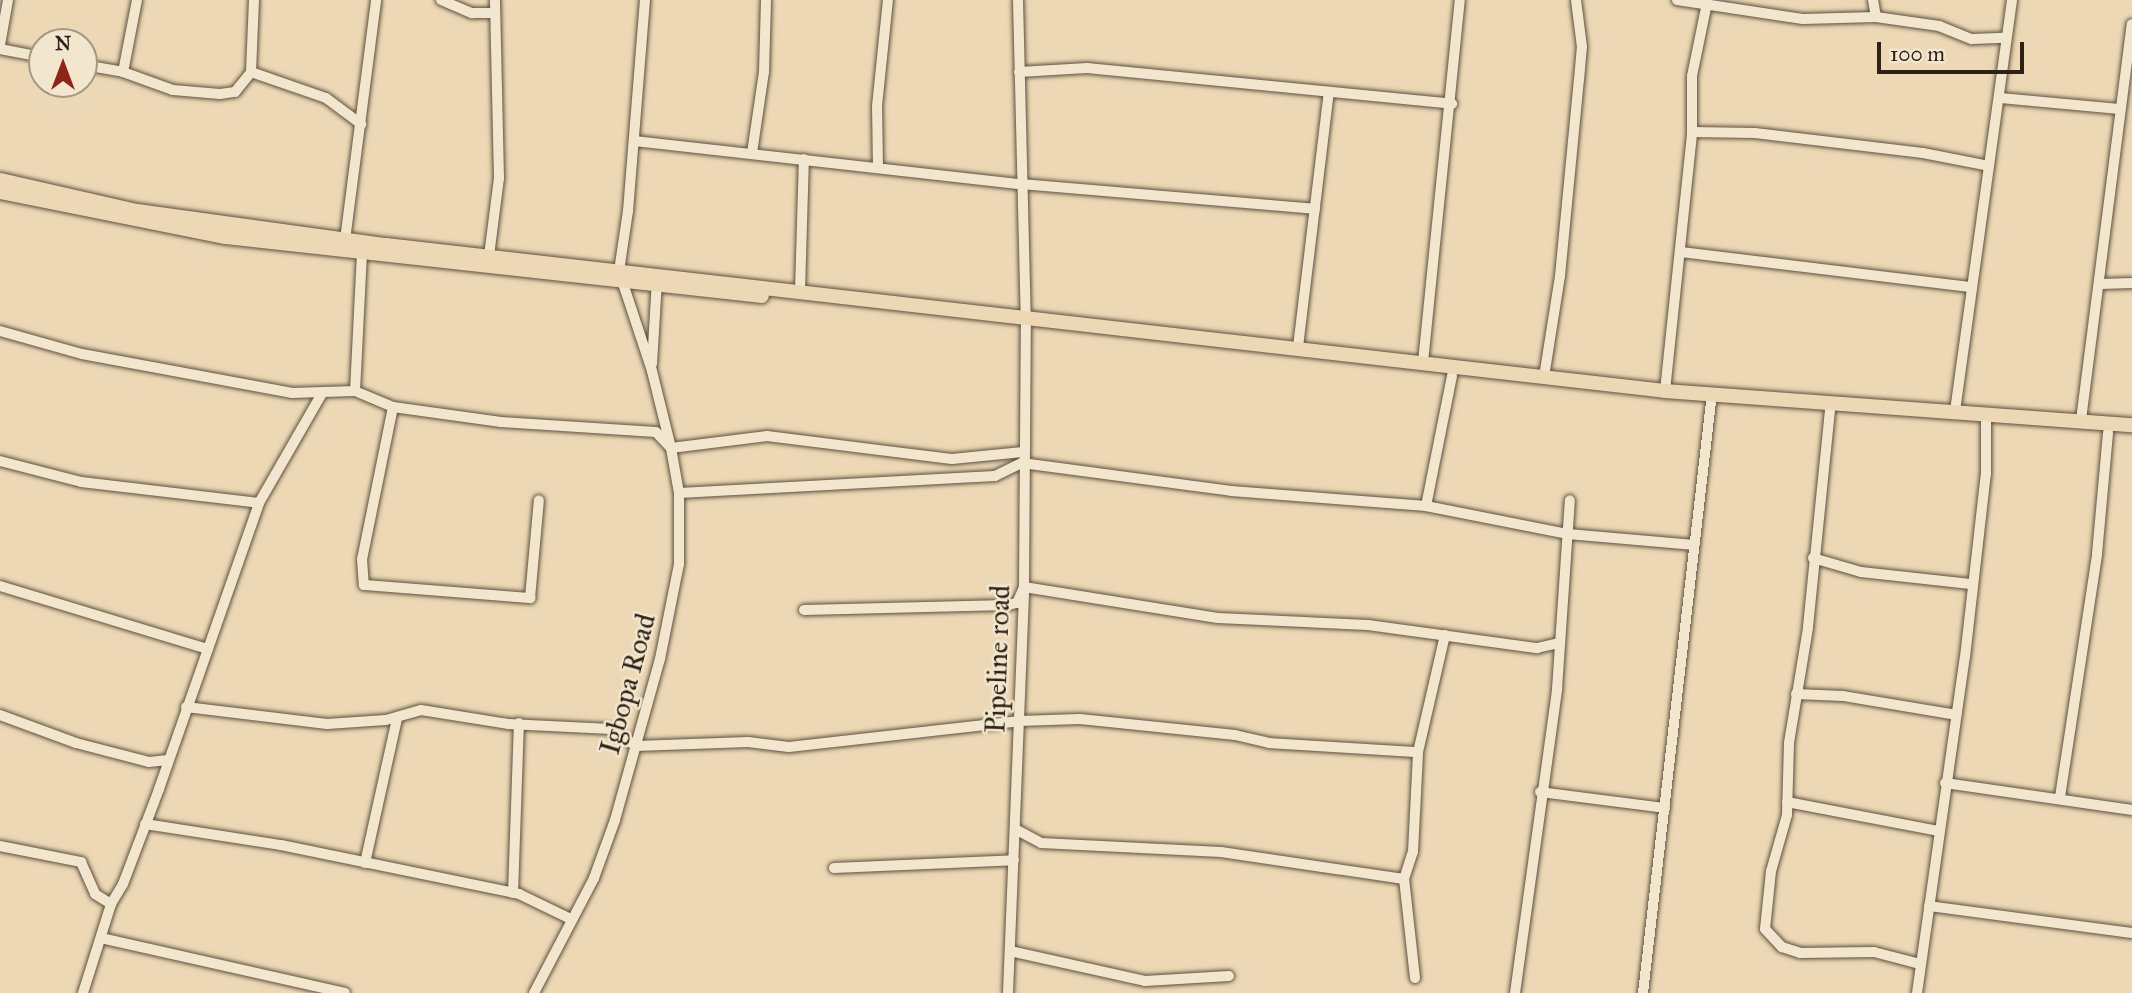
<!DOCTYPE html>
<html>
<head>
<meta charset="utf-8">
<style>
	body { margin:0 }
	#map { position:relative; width:2132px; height:993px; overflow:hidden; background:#ecd8b4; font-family:"IM FELL Great Primer",serif }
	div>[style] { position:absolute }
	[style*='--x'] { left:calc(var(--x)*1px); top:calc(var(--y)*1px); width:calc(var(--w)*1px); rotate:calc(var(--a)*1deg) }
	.roads { filter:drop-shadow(0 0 2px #5e503f) drop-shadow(0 0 2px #5e503f) }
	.minor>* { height:10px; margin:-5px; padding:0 5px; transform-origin:5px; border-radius:5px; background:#f3e6ce }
	.major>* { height:14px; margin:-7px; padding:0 7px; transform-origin:7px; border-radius:7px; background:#ecd8b4 }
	span { translate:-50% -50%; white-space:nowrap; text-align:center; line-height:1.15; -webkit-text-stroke:5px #f3e6ce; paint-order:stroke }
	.street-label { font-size:28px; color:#2e2218 }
	.north { position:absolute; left:28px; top:28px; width:70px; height:70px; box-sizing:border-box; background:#f3e6ce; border:2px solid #a49885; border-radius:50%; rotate:0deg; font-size:19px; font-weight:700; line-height:28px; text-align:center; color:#2e2218 }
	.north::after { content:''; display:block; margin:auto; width:24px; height:32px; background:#8f2418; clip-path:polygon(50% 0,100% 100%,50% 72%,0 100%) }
	.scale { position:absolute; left:1877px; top:42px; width:147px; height:32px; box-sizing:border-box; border:4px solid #2e2218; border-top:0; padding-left:9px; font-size:21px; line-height:24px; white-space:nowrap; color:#2e2218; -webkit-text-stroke:5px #f3e6ce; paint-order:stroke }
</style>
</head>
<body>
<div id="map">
	<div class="roads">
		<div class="minor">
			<i style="--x:254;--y:0;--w:72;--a:92.4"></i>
			<i style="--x:251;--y:72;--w:79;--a:19.1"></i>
			<i style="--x:326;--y:98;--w:44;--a:36.6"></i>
			<i style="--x:441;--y:0;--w:34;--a:23"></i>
			<i style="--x:472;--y:13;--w:23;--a:0"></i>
			<i style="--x:1018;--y:0;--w:317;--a:88.6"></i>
			<i style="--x:1677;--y:0;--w:127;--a:8.6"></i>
			<i style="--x:1803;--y:19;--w:73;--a:-1.6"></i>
			<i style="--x:1876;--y:17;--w:64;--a:8.1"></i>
			<i style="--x:1939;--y:26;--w:35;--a:22"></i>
			<i style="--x:1972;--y:39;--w:33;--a:-2"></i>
			<i style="--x:1873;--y:0;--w:17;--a:80"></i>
			<i style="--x:0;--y:45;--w:46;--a:-79.9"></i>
			<i style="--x:0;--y:49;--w:43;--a:10.8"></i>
			<i style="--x:84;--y:65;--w:40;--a:10"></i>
			<i style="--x:123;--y:72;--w:53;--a:19.8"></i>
			<i style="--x:173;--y:90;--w:47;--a:4.9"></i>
			<i style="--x:220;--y:94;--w:15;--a:-8"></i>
			<i style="--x:235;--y:92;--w:26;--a:-51"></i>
			<i style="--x:123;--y:72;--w:73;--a:-79"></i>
			<i style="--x:1019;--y:72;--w:68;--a:-3.4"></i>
			<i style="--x:1087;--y:68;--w:367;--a:5.6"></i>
			<i style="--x:2000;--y:98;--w:120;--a:5.3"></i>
			<i style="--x:1692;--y:132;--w:63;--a:0.9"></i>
			<i style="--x:1755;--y:133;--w:169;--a:6.8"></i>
			<i style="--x:1923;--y:153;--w:67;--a:11.1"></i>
			<i style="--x:635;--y:141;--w:387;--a:6.4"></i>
			<i style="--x:1020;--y:184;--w:296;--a:4.8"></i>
			<i style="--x:752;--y:153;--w:82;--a:-81.6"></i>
			<i style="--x:764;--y:72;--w:72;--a:-88.4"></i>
			<i style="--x:878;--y:168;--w:62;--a:-90.9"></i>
			<i style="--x:877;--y:106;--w:107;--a:-84.1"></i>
			<i style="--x:345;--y:240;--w:242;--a:-82.6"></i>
			<i style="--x:1681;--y:252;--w:293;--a:6.9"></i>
			<i style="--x:489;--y:256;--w:79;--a:-82.7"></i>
			<i style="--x:499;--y:178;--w:178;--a:-91.3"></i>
			<i style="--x:2100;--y:284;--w:32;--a:-2"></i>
			<i style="--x:800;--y:291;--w:132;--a:-88.3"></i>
			<i style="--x:0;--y:331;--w:85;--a:15.7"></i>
			<i style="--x:82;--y:354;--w:214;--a:10.5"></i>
			<i style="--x:292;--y:393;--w:63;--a:-1.8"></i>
			<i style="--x:355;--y:391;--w:41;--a:22.8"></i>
			<i style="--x:393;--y:407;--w:109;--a:7.9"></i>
			<i style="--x:501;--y:422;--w:155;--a:3.7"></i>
			<i style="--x:656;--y:432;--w:22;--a:47"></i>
			<i style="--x:671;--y:448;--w:97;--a:-7.1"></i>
			<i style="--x:767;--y:436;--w:186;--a:7.1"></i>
			<i style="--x:952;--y:459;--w:71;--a:-5.6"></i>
			<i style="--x:1298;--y:347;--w:257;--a:-83.1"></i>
			<i style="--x:1423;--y:362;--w:364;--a:-84.2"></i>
			<i style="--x:652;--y:364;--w:85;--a:-86.6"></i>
			<i style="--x:1544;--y:377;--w:102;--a:-81"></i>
			<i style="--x:1560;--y:276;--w:197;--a:-84.5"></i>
			<i style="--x:1579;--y:80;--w:33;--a:-85"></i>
			<i style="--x:1582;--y:47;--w:47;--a:-97.3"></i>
			<i style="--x:355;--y:391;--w:138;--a:-87.1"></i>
			<i style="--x:1665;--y:391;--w:260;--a:-84"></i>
			<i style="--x:1692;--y:132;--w:56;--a:-90"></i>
			<i style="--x:1692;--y:76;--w:75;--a:-78.4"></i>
			<i style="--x:393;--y:407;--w:155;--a:101.5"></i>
			<i style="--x:362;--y:559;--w:26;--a:86"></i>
			<i style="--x:364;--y:585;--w:167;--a:4.5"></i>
			<i style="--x:530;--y:598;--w:98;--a:-84.8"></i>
			<i style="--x:1830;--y:410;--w:219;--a:95.8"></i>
			<i style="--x:1808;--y:628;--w:117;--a:99.4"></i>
			<i style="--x:1789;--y:743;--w:72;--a:91.6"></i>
			<i style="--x:1787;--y:815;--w:58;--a:105.9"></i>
			<i style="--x:1771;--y:871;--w:58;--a:95.9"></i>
			<i style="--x:1765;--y:929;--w:25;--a:47"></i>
			<i style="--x:1782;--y:947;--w:19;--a:18"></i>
			<i style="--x:1800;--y:953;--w:74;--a:-0.8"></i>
			<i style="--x:1874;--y:952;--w:48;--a:14.6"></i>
			<i style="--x:1955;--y:411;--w:415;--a:-82.1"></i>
			<i style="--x:2081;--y:420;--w:399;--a:-82.7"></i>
			<i style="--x:0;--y:461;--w:84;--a:14.5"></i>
			<i style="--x:81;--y:482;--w:179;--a:6.7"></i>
			<i style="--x:679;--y:493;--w:316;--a:-3.1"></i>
			<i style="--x:995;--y:476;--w:30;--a:-26"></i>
			<i style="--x:1022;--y:463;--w:211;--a:7.6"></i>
			<i style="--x:1231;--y:491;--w:196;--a:4.4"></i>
			<i style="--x:1426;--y:506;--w:145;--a:11.2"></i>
			<i style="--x:1568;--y:534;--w:127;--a:5"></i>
			<i style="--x:1426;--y:506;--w:133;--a:-78.7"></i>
			<i style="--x:1813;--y:558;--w:50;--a:16.3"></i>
			<i style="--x:1861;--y:572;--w:110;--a:6.3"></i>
			<i style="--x:0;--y:586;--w:217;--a:16.9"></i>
			<i style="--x:804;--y:610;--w:204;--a:-1.4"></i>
			<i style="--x:1008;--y:605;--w:9;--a:-13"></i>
			<i style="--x:1017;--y:603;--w:17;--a:-66"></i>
			<i style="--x:1024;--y:587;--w:196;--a:9.1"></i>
			<i style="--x:1218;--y:618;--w:150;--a:2.7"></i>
			<i style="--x:1368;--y:625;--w:171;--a:7.8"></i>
			<i style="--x:1537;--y:648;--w:22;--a:-13"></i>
			<i style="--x:1796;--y:694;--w:47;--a:2.4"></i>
			<i style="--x:1843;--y:696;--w:115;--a:9.5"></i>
			<i style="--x:186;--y:707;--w:142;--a:6.9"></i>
			<i style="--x:327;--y:724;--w:59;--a:-3.9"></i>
			<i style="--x:386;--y:720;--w:36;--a:-16"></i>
			<i style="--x:421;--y:710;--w:88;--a:9.1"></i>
			<i style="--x:508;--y:724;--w:103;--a:2.8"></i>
			<i style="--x:611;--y:729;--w:30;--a:34"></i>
			<i style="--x:636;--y:746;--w:112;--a:-2"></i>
			<i style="--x:748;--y:742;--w:41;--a:7"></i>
			<i style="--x:789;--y:747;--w:231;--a:-6.4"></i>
			<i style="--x:1019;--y:721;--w:61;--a:-1.9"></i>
			<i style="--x:1080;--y:719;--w:156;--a:5.9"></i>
			<i style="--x:1235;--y:735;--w:35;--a:13"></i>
			<i style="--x:1269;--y:743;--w:149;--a:3.5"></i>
			<i style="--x:0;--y:715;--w:81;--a:20.2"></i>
			<i style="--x:76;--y:743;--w:75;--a:14.6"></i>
			<i style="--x:149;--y:762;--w:19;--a:-6"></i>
			<i style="--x:1945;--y:783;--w:189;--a:8.2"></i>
			<i style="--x:1540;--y:792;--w:126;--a:7.3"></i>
			<i style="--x:2060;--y:797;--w:246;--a:-81.3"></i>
			<i style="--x:2097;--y:554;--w:122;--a:-84.8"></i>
			<i style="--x:1787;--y:802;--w:155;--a:10.8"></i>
			<i style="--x:145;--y:824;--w:138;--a:8.8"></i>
			<i style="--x:281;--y:845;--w:243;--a:11.6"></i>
			<i style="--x:519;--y:894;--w:58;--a:25.7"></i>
			<i style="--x:1015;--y:829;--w:30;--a:28"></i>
			<i style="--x:1041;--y:843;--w:180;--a:2.9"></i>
			<i style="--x:1221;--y:852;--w:185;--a:8.4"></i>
			<i style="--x:0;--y:846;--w:83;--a:11.2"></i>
			<i style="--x:81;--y:862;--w:35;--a:66"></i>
			<i style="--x:95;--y:894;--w:19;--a:32"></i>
			<i style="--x:365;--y:863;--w:148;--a:-77.5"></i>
			<i style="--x:834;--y:868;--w:180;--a:-2.5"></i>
			<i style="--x:513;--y:893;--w:170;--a:-88"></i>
			<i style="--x:1929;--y:906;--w:205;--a:7.6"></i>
			<i style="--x:101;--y:938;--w:250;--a:12.7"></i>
			<i style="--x:1010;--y:951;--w:138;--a:12.5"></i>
			<i style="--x:1145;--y:981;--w:84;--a:-3.4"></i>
			<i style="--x:1415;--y:978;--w:100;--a:-96.3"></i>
			<i style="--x:1404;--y:879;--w:28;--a:-72"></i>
			<i style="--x:1413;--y:852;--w:100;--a:-87.1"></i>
			<i style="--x:1418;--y:752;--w:120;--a:-77"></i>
			<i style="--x:83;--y:993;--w:93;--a:-72.5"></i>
			<i style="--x:111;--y:904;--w:23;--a:-59"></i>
			<i style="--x:123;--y:884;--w:102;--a:-69.2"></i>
			<i style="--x:159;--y:789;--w:303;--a:-70.7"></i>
			<i style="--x:259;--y:503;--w:125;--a:-60.1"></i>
			<i style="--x:534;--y:993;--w:130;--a:-62.4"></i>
			<i style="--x:594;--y:878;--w:62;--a:-70.1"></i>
			<i style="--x:615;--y:820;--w:167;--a:-74.4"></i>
			<i style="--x:660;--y:659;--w:97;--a:-78.7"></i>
			<i style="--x:679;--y:564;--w:71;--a:-90"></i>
			<i style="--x:679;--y:493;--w:46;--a:-100.1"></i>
			<i style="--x:671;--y:448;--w:79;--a:-103.9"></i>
			<i style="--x:652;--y:371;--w:105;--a:-108.3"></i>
			<i style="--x:619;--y:271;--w:61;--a:-81.5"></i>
			<i style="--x:628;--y:211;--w:212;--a:-85.4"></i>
			<i style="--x:1008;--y:993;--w:406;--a:-87.7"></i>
			<i style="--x:1024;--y:587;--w:261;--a:-89.6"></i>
			<i style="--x:1515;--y:993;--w:307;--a:-82.1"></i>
			<i style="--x:1557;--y:689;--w:189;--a:-86.1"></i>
			<i style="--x:1643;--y:993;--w:595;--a:-83.44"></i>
			<i style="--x:1917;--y:993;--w:339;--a:-81.9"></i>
			<i style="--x:1965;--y:657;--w:184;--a:-83.5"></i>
			<i style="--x:1986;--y:474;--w:52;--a:-90"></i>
		</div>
		<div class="major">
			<i style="--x:0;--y:180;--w:140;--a:12.8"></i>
			<i style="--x:137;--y:211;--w:251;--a:7.8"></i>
			<i style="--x:386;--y:245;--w:1287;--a:6.51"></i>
			<i style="--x:1665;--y:391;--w:468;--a:4.2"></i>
			<i style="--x:0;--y:192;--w:230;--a:11.3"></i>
			<i style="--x:226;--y:237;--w:539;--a:6.28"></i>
		</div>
	</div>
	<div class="street-label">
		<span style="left:998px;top:659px;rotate:-88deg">Pipeline road</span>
		<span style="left:628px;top:684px;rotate:-75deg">Igbopa Road</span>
	</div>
	<div class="north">N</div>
	<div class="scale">100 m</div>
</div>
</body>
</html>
